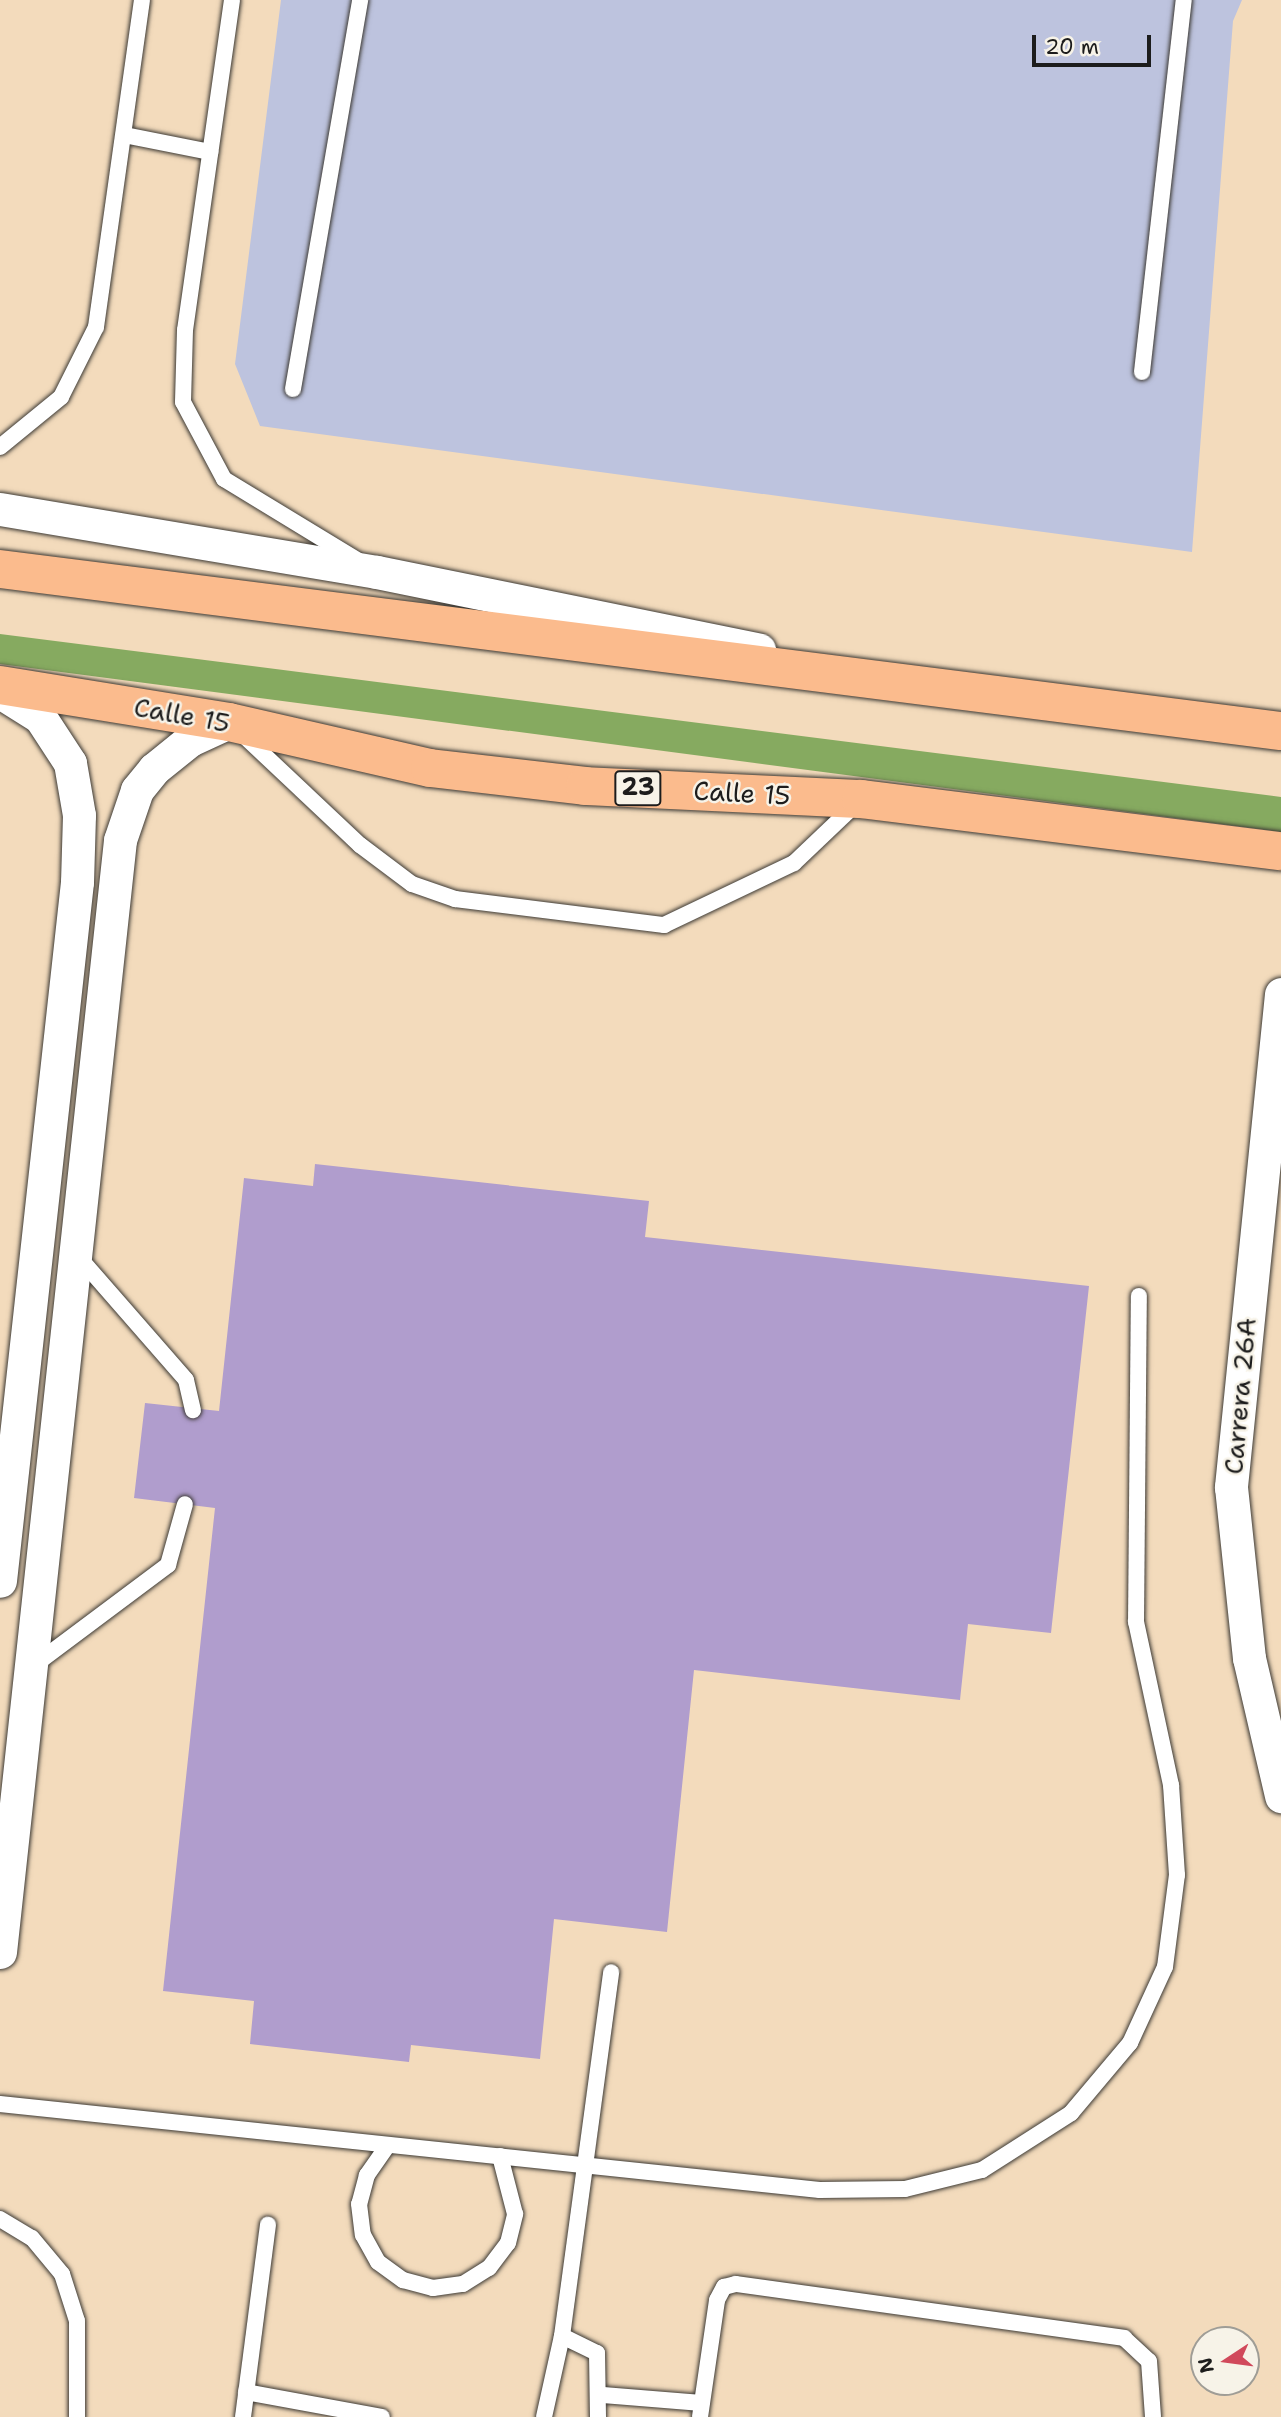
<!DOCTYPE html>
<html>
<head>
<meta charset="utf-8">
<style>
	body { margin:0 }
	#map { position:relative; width:1281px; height:2417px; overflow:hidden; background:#f3dbbc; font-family:"Shantell Sans",sans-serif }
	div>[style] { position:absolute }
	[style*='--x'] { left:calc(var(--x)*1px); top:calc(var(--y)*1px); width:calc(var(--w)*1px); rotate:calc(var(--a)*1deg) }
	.industrial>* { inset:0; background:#bdc3de }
	.forest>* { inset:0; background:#86aa60 }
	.building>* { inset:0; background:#b09dcd }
	.roads { filter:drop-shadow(0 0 2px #3c3934) drop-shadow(0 0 2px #3c3934) }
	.service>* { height:16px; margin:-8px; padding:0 8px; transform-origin:8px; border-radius:8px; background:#fff }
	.minor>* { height:33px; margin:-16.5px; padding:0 16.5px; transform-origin:16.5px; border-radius:16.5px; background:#fff }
	.primary>* { height:38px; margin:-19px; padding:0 19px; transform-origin:19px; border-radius:19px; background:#fbbb8d }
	span { translate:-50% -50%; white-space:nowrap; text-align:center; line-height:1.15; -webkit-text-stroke:5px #f7f3e8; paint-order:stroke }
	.shield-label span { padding:2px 5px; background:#f7f3e8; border:2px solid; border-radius:5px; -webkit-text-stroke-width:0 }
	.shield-label { font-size:24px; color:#1c1c1c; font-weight:700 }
	.street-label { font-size:26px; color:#1c1c1c }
	.north { position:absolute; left:1190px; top:2326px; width:70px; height:70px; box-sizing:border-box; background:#f7f3e8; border:2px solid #9f9d96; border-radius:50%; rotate:257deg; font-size:19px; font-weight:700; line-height:28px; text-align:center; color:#1c1c1c }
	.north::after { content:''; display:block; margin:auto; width:24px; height:32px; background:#d1495b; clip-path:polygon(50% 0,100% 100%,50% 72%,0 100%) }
	.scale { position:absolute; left:1032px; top:35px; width:119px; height:32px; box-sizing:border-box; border:4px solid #1c1c1c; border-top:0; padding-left:9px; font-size:21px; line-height:24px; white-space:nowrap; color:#1c1c1c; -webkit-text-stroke:5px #f7f3e8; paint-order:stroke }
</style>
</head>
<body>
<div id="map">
	<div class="industrial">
		<i style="clip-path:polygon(281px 0,1242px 0,1233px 21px,1192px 552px,260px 426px,235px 364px)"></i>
	</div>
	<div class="forest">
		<i style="clip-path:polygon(0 634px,1281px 797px,1281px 832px,0 664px)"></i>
	</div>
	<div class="building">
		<i style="clip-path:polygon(315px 1164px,649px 1201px,645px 1237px,1089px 1286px,1051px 1633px,968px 1624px,960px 1700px,694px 1670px,667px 1932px,554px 1919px,540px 2059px,411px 2045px,409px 2062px,250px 2044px,254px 2001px,163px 1991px,215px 1508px,134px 1498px,145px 1403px,219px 1411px,244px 1178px,313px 1186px)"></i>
	</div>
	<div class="roads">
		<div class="service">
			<i style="--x:232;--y:0;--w:333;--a:98.1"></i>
			<i style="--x:185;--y:330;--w:72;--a:91.6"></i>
			<i style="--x:183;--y:402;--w:87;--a:62"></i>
			<i style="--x:224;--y:479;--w:156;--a:31.3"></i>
			<i style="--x:124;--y:135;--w:88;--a:11.2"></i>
			<i style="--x:1142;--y:372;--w:374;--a:-83.6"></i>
			<i style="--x:293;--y:389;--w:395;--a:-80.2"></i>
			<i style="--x:0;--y:447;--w:79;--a:-39.3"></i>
			<i style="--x:61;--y:397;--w:78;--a:-63.4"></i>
			<i style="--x:96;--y:327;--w:330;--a:-82"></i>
			<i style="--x:241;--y:733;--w:163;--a:43.3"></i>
			<i style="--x:360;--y:845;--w:65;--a:36.9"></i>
			<i style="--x:412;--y:884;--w:46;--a:19.2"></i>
			<i style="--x:455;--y:899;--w:211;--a:7.1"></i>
			<i style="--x:664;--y:925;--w:144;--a:-25.5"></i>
			<i style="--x:794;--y:863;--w:87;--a:-43.6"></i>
			<i style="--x:77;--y:1255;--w:166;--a:48.9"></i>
			<i style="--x:186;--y:1380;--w:31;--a:77"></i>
			<i style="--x:33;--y:1666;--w:169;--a:-36.8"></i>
			<i style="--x:168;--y:1565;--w:63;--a:-74.4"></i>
			<i style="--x:0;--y:2104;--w:824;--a:5.99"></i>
			<i style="--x:820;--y:2190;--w:85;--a:-0.7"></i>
			<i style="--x:905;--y:2189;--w:79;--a:-13.9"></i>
			<i style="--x:982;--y:2170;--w:106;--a:-32.6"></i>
			<i style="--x:1071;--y:2113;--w:92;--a:-49.9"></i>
			<i style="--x:1130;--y:2043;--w:84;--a:-65.3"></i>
			<i style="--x:1165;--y:1967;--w:93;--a:-82.6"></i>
			<i style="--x:1177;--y:1875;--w:90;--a:-93.8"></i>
			<i style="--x:1171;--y:1785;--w:167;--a:-102.1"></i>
			<i style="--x:1136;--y:1622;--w:326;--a:-89.5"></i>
			<i style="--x:388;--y:2145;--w:37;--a:125"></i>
			<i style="--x:367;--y:2175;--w:30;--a:105"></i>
			<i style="--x:359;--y:2204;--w:31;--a:83"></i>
			<i style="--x:363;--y:2235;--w:31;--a:61"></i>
			<i style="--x:378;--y:2262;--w:31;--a:36"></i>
			<i style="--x:403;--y:2280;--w:31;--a:15"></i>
			<i style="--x:433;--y:2288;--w:30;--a:-8"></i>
			<i style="--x:463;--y:2284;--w:31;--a:-32"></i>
			<i style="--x:489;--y:2268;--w:31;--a:-53"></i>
			<i style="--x:508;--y:2243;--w:30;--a:-76"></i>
			<i style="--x:515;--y:2214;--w:60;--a:-104.5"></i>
			<i style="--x:0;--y:2219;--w:37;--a:31"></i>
			<i style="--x:32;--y:2238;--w:47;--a:50.2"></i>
			<i style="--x:62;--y:2274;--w:49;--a:72.3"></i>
			<i style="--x:77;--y:2321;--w:96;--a:90"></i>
			<i style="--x:562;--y:2336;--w:39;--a:26"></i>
			<i style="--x:597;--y:2353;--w:64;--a:89.1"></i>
			<i style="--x:246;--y:2392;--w:138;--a:10.4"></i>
			<i style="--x:603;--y:2395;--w:99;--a:4.6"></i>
			<i style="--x:243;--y:2417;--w:194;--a:-82.6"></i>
			<i style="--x:544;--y:2417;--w:83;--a:-77.5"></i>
			<i style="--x:562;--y:2336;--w:367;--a:-82.3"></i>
			<i style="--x:700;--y:2417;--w:118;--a:-81.7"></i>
			<i style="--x:717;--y:2300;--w:15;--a:-62"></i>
			<i style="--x:724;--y:2287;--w:12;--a:-14"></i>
			<i style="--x:736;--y:2284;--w:392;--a:7.9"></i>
			<i style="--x:1124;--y:2338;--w:34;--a:43"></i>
			<i style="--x:1149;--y:2361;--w:56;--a:85.9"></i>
		</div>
		<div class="minor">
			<i style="--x:0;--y:509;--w:382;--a:9.5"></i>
			<i style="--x:377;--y:572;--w:390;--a:11.5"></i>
			<i style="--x:0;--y:692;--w:47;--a:32"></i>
			<i style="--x:40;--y:717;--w:55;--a:56.9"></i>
			<i style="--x:70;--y:763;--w:53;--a:80.2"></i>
			<i style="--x:79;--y:815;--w:67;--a:91.7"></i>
			<i style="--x:77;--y:882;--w:703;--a:96.29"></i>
			<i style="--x:1281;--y:994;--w:496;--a:95.8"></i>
			<i style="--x:1231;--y:1487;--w:172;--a:84"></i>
			<i style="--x:1249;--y:1658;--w:142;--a:76.9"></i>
			<i style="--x:0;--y:1952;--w:1118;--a:-83.84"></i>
			<i style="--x:120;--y:840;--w:53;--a:-71.2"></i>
			<i style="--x:137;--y:790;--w:27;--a:-51"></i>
			<i style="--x:154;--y:769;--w:46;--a:-38.9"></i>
			<i style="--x:190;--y:740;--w:43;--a:-24.8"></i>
		</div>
		<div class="primary">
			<i style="--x:0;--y:569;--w:1291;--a:7.21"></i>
			<i style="--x:0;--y:685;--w:232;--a:9.2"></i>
			<i style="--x:229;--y:722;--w:206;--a:12.9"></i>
			<i style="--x:430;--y:768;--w:156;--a:6.6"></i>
			<i style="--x:585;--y:786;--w:276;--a:2.7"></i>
			<i style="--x:861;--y:799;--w:423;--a:7.1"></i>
		</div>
	</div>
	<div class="shield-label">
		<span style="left:638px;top:788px">23</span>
	</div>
	<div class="street-label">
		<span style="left:182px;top:715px;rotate:10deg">Calle 15</span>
		<span style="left:742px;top:793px;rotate:3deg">Calle 15</span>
		<span style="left:1240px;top:1396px;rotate:-85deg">Carrera 26A</span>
	</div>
	<div class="north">N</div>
	<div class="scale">20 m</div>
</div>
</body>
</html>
